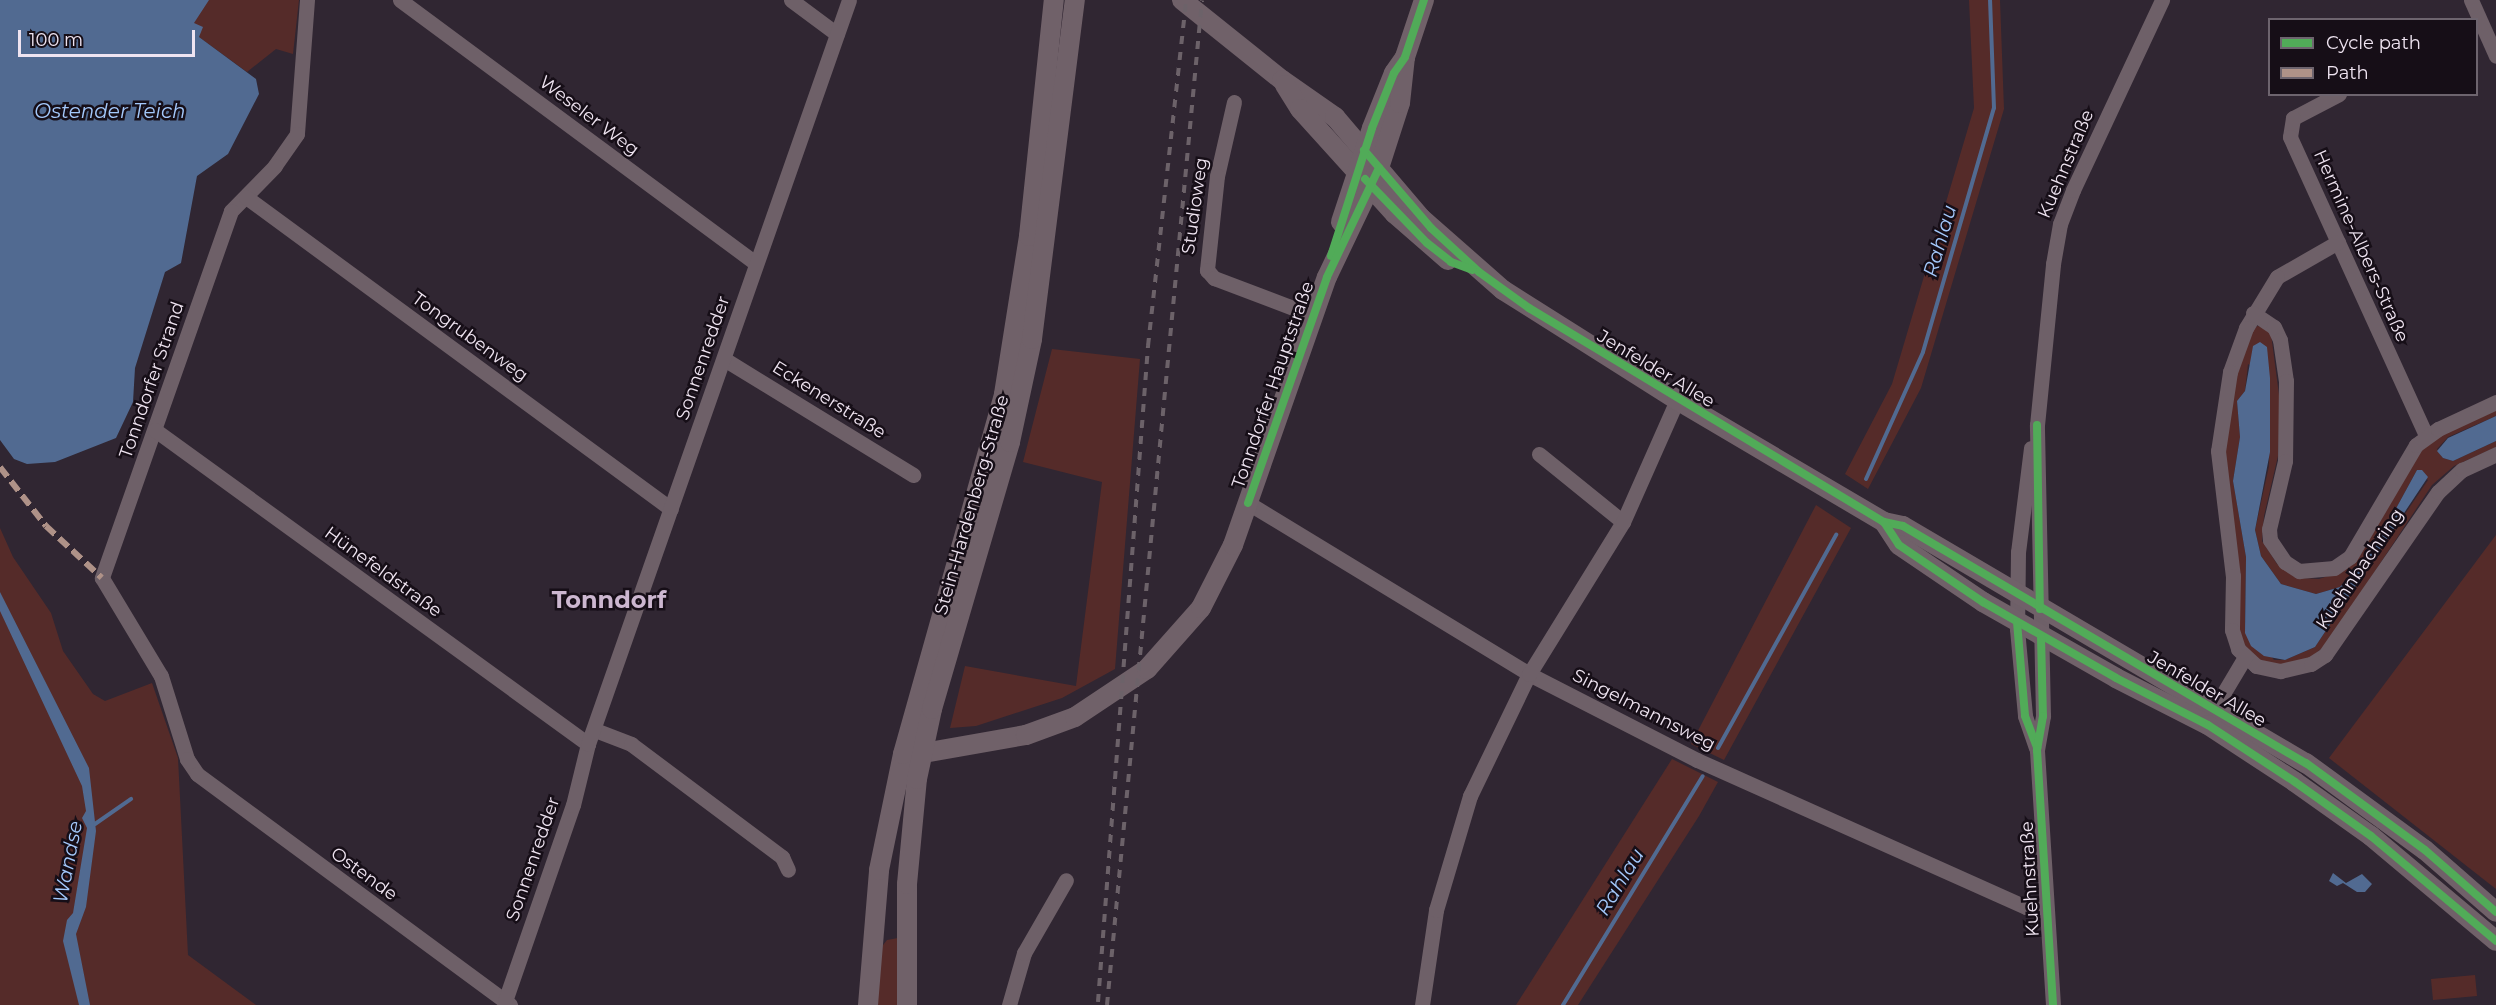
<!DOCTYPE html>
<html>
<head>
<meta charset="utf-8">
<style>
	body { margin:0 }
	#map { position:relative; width:2496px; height:1005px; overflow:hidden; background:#302632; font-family:Montserrat,sans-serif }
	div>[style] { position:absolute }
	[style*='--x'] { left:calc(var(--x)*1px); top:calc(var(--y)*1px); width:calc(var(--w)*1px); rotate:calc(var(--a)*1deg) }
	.green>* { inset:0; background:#552b29 }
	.water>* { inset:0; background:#516a91 }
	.stream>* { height:4px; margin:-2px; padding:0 2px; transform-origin:2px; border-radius:2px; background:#516a91 }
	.minor>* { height:15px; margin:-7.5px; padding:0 7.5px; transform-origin:7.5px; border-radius:7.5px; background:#6e6068 }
	.major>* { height:20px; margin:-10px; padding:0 10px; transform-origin:10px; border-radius:10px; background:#706169 }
	.rail>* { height:4px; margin-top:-2px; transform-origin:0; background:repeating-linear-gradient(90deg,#6c6269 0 8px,transparent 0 16px) }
	.quiet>* { height:6px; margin-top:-3px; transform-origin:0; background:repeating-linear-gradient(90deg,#af9288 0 12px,transparent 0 18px) }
	.cycleway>* { height:8px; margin:-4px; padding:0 4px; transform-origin:4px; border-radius:4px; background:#51ab58 }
	span { translate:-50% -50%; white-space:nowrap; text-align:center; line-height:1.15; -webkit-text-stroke:5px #160e17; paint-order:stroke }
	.street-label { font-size:18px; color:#efe4f1 }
	.water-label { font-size:20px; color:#a4c9fc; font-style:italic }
	.district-label { font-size:24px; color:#ccb7d0; font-weight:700 }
	.legend { position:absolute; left:2268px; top:18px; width:210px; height:78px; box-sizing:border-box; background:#160e17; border:2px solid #6d646e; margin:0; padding:8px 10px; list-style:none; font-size:18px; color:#efe4f1 }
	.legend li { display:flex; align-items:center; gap:12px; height:30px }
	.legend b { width:30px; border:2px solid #6d646e }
	.scale { position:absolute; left:18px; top:30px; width:177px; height:27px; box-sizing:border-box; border:3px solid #efe4f1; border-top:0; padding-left:8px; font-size:18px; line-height:21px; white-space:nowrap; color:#efe4f1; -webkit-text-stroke:4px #160e17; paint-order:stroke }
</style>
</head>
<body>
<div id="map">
	<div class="green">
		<i style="clip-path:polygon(0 0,299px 0,293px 54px,276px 49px,247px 72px,199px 37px)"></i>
		<i style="clip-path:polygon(1969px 0,2000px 0,2004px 109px,1921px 388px,1868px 489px,1845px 474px,1892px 384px,1974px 108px)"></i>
		<i style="clip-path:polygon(evenodd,2257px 326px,2264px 327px,2271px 334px,2281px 410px,2278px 456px,2264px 516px,2262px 541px,2277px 564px,2301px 578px,2319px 579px,2337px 573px,2355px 560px,2419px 452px,2445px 432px,2496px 409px,2496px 416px,2448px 437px,2437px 449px,2443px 458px,2453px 461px,2496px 441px,2496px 447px,2454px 466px,2432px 485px,2326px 645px,2306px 661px,2280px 666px,2251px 657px,2241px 645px,2227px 501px,2225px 438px,2232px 391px,2250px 334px,2257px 326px,2248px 364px,2270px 378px,2269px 466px,2255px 530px,2261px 556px,2281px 584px,2316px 594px,2340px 587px,2375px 547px,2417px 470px,2428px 480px,2315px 647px,2285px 660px,2274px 660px,2245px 623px,2246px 557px,2233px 481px,2240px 437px,2237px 401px,2245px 391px,2248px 364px)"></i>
		<i style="clip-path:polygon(1052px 349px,1140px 359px,1115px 669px,1062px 698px,976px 726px,950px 728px,965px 666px,1076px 686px,1102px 482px,1023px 462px)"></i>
		<i style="clip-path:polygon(1816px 505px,1851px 528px,1724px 760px,1691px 744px)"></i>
		<i style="clip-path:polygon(0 528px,13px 557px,51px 613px,63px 651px,93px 694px,105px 701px,152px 683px,178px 758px,188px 955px,256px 1005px,0 1005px)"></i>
		<i style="clip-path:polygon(2496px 535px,2496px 889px,2329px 758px)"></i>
		<i style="clip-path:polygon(1672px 759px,1718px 782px,1699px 816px,1578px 1005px,1516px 1005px)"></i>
		<i style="clip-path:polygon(898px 938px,901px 1005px,875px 1005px,876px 954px,887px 940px)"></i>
		<i style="clip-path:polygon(2475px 975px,2477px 996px,2433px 1000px,2431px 979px)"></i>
	</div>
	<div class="water">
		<i style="clip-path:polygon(0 0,209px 0,194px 23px,203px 27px,199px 37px,256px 79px,259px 94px,228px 154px,197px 176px,181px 263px,165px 272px,135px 368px,133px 402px,116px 438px,55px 462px,27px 464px,14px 459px,0 440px)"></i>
		<i style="clip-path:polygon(2260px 342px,2267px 347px,2270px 378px,2270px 452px,2255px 530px,2261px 556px,2281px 584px,2316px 594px,2340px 587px,2375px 547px,2417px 470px,2422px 470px,2428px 477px,2315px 647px,2285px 660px,2264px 656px,2251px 646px,2245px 633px,2246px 557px,2233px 481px,2240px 437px,2237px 401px,2245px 391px,2253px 346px)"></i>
		<i style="clip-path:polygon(2496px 416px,2496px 441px,2453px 461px,2443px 458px,2437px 451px,2448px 438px)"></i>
		<i style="clip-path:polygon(0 592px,89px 768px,96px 831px,86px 907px,76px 934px,90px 1005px,79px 1005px,63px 941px,67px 920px,73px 913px,87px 828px,82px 818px,86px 811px,82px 786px,0 611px)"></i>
		<i style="clip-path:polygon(2333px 873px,2346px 883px,2362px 874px,2372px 884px,2365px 892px,2357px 892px,2343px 883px,2337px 886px,2329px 881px)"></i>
	</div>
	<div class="stream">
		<i style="--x:1866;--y:479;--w:139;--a:-65.8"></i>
		<i style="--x:1923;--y:352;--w:254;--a:-73.8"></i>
		<i style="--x:1994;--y:108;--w:108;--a:-92.1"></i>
		<i style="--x:1718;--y:748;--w:244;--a:-61"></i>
		<i style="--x:95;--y:824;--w:44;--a:-34.8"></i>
		<i style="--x:1563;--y:1005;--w:268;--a:-58.6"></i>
	</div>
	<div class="minor">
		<i style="--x:307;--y:0;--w:134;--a:94.3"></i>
		<i style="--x:297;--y:134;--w:39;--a:125"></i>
		<i style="--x:275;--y:166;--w:63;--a:134.4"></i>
		<i style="--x:231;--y:211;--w:389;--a:109.4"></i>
		<i style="--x:102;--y:578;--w:114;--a:59"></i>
		<i style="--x:161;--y:676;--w:87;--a:72.6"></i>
		<i style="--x:187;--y:759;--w:18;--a:56"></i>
		<i style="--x:197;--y:774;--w:389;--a:36.4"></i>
		<i style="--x:400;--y:0;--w:442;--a:36.5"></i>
		<i style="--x:791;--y:0;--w:57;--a:36.5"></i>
		<i style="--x:2471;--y:0;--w:61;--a:65.9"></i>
		<i style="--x:2339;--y:94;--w:52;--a:152.4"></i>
		<i style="--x:2293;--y:118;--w:19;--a:99"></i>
		<i style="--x:2290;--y:137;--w:328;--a:65.5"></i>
		<i style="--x:1234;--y:102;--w:76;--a:102.9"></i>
		<i style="--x:1217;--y:176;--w:95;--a:96.1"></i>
		<i style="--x:1207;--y:270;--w:11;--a:49"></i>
		<i style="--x:1214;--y:278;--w:107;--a:20.8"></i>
		<i style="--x:246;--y:197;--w:527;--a:36.28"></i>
		<i style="--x:2338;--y:242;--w:70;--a:150.2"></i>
		<i style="--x:2277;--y:277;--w:60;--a:121.3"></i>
		<i style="--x:2246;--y:328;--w:47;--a:110"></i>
		<i style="--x:2230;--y:372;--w:80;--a:98.6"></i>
		<i style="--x:2218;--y:451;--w:126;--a:83.2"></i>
		<i style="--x:2233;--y:576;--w:54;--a:91.1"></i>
		<i style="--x:2232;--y:630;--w:20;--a:72"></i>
		<i style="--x:2238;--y:649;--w:25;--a:43"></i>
		<i style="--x:2256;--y:666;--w:25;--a:12"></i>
		<i style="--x:2280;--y:671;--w:32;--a:-13"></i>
		<i style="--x:2311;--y:664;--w:17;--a:-33"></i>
		<i style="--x:2325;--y:655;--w:198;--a:-55.3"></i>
		<i style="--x:2438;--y:492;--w:33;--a:-43"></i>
		<i style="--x:2462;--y:470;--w:38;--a:-25"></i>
		<i style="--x:2253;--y:313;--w:25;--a:34"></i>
		<i style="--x:2274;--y:327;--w:14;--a:65"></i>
		<i style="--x:2280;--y:340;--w:41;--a:81.7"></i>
		<i style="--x:2286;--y:381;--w:80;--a:90.7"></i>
		<i style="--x:2285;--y:461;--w:70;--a:103.2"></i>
		<i style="--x:2269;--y:529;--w:11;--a:85"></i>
		<i style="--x:2270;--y:540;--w:27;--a:56"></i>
		<i style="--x:2285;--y:562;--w:17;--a:33"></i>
		<i style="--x:2299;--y:571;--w:35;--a:-5"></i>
		<i style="--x:2334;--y:568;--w:19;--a:-35"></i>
		<i style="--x:2350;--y:557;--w:130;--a:-59.5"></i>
		<i style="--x:2416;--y:445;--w:27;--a:-36"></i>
		<i style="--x:2438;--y:429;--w:64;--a:-25"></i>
		<i style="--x:724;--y:359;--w:222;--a:31.5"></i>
		<i style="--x:155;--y:430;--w:535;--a:35.95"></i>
		<i style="--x:2031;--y:448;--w:105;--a:97.1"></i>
		<i style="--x:2018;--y:552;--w:77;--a:90.7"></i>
		<i style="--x:2017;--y:629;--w:87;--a:84.7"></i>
		<i style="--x:2025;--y:716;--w:34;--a:71"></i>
		<i style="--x:1539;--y:454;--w:108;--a:39"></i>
		<i style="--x:1248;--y:503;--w:329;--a:31.3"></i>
		<i style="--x:1529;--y:674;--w:189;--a:27.1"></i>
		<i style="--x:1697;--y:760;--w:360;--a:24.1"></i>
		<i style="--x:2026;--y:907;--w:19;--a:0"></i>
		<i style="--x:2214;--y:709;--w:61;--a:-59.2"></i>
		<i style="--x:595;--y:730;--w:39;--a:21"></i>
		<i style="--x:631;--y:744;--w:189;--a:36.8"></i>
		<i style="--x:782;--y:857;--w:14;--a:65"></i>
		<i style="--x:505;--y:1001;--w:207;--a:-70.9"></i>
		<i style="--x:573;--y:805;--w:63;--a:-76.2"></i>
		<i style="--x:588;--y:744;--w:788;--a:-70.67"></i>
		<i style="--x:1009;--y:1005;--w:54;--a:-73.9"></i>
		<i style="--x:1024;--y:953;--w:84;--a:-60.1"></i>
		<i style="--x:1422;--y:1005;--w:96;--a:-81.6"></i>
		<i style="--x:1436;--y:910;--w:119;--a:-73.4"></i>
		<i style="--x:1470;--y:796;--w:136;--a:-64.2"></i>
		<i style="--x:1529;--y:674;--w:179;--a:-58.3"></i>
		<i style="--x:1623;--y:522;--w:133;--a:-66.1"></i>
		<i style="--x:2053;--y:1005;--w:256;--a:-93.6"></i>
		<i style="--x:2037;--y:750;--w:35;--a:-80"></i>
		<i style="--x:2043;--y:716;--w:291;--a:-91.2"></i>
		<i style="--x:2037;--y:425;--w:162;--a:-84.3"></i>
		<i style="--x:2053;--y:264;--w:41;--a:-80.1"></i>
		<i style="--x:2060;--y:224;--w:36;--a:-69"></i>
		<i style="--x:2073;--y:190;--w:210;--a:-64.9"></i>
	</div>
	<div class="major">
		<i style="--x:1182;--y:0;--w:128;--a:38.7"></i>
		<i style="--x:1282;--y:80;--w:65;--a:34.9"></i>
		<i style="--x:1335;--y:117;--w:133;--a:49.6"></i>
		<i style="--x:1421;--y:218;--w:109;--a:41.3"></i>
		<i style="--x:1503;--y:290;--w:206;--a:32.3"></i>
		<i style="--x:1677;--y:400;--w:240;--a:30.5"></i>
		<i style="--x:1884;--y:522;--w:19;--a:12"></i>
		<i style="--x:1903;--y:526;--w:468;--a:30.5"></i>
		<i style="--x:2306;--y:763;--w:147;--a:36.2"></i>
		<i style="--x:2425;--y:850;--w:94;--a:41.1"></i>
		<i style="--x:1285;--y:85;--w:28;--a:58"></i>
		<i style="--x:1300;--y:109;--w:142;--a:47.9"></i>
		<i style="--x:1395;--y:214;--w:70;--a:41"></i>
		<i style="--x:1341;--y:222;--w:99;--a:-71.7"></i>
		<i style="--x:1372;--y:128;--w:59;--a:-68.2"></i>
		<i style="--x:1394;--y:73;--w:19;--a:-55"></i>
		<i style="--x:1405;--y:57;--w:60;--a:-71.6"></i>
		<i style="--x:1884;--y:522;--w:27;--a:57"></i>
		<i style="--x:1899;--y:545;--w:102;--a:34.2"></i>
		<i style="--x:1983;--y:602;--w:153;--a:29.7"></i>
		<i style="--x:2116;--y:678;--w:103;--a:27.1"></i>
		<i style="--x:2208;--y:725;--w:104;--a:33.2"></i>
		<i style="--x:2295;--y:782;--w:93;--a:35.4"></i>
		<i style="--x:2371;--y:836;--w:163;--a:40"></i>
		<i style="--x:912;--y:755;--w:116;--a:-10"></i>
		<i style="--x:1026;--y:735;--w:52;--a:-20.2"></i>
		<i style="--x:1075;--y:717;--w:87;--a:-33.7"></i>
		<i style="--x:1147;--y:669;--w:81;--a:-48.5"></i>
		<i style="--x:1201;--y:608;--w:71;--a:-63.1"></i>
		<i style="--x:1233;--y:545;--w:284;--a:-70.7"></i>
		<i style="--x:1327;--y:277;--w:121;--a:-64.5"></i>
		<i style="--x:1379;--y:168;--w:68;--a:-72.1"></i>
		<i style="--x:1400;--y:103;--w:46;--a:-83.8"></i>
		<i style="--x:868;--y:1005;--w:135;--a:-85.3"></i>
		<i style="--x:879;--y:870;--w:118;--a:-78.3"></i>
		<i style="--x:903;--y:754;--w:374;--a:-74.3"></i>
		<i style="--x:1004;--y:394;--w:160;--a:-81"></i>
		<i style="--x:1029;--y:236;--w:237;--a:-84"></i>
		<i style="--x:907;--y:1005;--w:121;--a:-90"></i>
		<i style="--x:907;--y:884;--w:105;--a:-84.6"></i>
		<i style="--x:917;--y:779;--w:72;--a:-77.9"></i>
		<i style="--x:932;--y:709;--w:278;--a:-73.7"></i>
		<i style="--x:1010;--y:442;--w:105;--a:-77.9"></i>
		<i style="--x:1032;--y:339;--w:342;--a:-82.8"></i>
	</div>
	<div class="rail">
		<i style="--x:1098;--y:1002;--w:658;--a:-85.64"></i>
		<i style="--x:1148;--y:346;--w:348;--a:-83.7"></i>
		<i style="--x:1107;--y:1005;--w:1009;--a:-84.6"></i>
	</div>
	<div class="quiet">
		<i style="--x:0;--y:467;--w:75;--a:52.1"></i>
		<i style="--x:46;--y:526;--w:76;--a:42.9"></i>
	</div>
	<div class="cycleway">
		<i style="--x:1364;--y:150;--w:103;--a:49.3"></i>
		<i style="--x:1431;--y:228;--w:65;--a:42.5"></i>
		<i style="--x:1479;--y:272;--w:62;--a:35.8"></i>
		<i style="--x:1529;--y:308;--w:415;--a:31.1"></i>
		<i style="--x:1884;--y:522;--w:19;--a:12"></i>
		<i style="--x:1903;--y:526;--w:468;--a:30.5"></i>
		<i style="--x:2306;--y:763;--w:147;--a:36.2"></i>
		<i style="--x:2425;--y:850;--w:94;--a:41.1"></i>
		<i style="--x:1365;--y:179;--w:89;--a:45.9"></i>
		<i style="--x:1427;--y:243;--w:31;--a:38"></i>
		<i style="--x:1451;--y:262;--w:23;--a:20"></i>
		<i style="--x:1331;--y:256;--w:134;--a:-72.2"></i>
		<i style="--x:1372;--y:128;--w:59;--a:-68.2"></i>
		<i style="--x:1394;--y:73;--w:19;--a:-55"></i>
		<i style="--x:1405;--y:57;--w:60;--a:-71.6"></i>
		<i style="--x:2037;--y:425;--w:184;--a:89.1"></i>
		<i style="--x:1248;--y:503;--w:239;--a:-70.7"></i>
		<i style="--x:1327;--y:277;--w:121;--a:-64.5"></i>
		<i style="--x:1884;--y:522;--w:27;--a:57"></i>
		<i style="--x:1899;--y:545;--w:102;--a:34.2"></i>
		<i style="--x:1983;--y:602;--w:153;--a:29.7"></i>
		<i style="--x:2116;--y:678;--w:103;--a:27.1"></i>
		<i style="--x:2208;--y:725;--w:104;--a:33.2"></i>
		<i style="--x:2295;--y:782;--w:93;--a:35.4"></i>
		<i style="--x:2371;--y:836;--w:163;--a:40"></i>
		<i style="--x:2017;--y:622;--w:94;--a:85.1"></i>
		<i style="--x:2025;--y:716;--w:34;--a:69"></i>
		<i style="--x:2041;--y:636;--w:80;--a:88.6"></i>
		<i style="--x:2043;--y:716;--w:35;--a:100"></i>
		<i style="--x:2037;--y:750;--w:256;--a:86.4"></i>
	</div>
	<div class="street-label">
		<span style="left:589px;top:116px;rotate:37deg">Weseler Weg</span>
		<span style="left:2066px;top:164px;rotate:-67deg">Kuehnstraße</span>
		<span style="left:1195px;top:206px;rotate:-82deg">Studioweg</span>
		<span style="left:2361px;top:246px;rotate:66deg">Hermine-Albers-Straße</span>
		<span style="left:470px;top:337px;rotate:36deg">Tongrubenweg</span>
		<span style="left:703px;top:358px;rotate:-71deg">Sonnenredder</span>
		<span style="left:1656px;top:369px;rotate:31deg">Jenfelder Allee</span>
		<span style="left:152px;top:380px;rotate:-71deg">Tonndorfer Strand</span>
		<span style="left:1273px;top:385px;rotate:-71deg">Tonndorfer Hauptstraße</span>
		<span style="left:829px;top:400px;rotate:32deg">Eckenerstraße</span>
		<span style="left:972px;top:505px;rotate:-74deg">Stein-Hardenberg-Straße</span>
		<span style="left:2360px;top:569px;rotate:-56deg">Kuehnbachring</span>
		<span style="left:383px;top:572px;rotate:36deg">Hünefeldstraße</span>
		<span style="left:2207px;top:689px;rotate:30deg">Jenfelder Allee</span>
		<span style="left:1644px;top:710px;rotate:27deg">Singelmannsweg</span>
		<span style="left:533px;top:859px;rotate:-71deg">Sonnenredder</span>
		<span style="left:364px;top:874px;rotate:36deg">Ostende</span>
		<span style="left:2030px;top:879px;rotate:-93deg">Kuehnstraße</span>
	</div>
	<div class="water-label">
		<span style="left:110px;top:111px">Ostender Teich</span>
		<span style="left:1940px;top:241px;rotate:-74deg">Rahlau</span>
		<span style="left:68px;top:862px;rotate:-79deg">Wandse</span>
		<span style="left:1620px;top:882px;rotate:-59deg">Rahlau</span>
	</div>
	<div class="district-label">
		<span style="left:609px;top:600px">Tonndorf</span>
	</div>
	<ul class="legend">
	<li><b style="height:8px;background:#51ab58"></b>Cycle path</li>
	<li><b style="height:8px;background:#af9288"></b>Path</li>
	</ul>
	<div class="scale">100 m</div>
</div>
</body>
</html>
